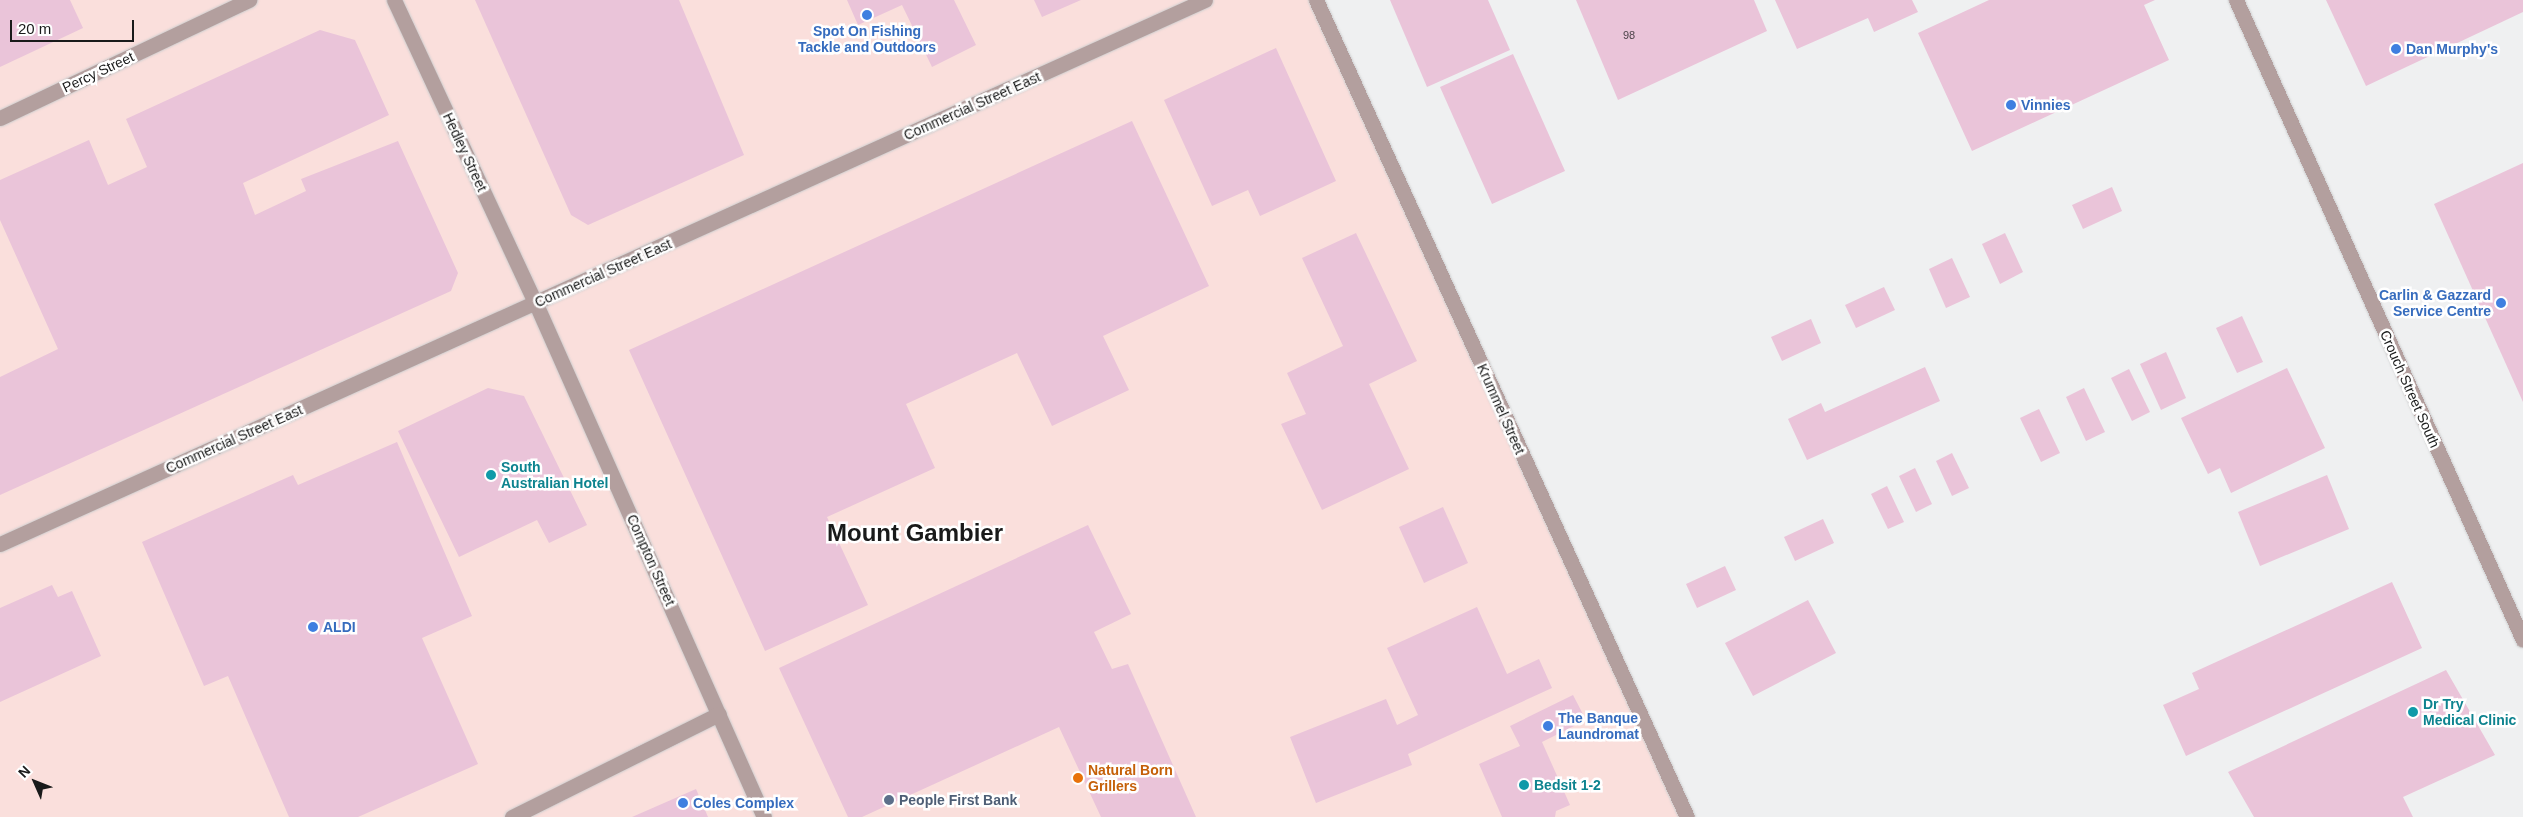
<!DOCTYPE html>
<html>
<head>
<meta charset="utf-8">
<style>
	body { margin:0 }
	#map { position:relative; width:2523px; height:817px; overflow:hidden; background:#eff0f1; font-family:Arial,sans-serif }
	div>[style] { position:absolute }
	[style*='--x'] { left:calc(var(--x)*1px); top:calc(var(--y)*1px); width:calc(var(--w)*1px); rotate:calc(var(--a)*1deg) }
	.commercial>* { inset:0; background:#fadfdc }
	.building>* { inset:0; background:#eac4d9 }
	.roads { filter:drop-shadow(0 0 1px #cdcecf) drop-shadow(0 0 1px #cdcecf) }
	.minor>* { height:15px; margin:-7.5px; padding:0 7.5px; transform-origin:7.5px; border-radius:7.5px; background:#b39f9e }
	.dots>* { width:14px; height:14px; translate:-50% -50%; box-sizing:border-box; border:2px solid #fff; border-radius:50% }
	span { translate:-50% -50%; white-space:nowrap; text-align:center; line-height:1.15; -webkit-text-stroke:5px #fff; paint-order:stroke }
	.number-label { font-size:11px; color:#4d444a }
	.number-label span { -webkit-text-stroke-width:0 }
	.shop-label { font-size:14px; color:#366cbe; font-weight:700 }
	.left { translate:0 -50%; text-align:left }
	.right { translate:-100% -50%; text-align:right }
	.street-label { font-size:14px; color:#191a1a }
	.culture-label { font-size:14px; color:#0d838f; font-weight:700 }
	.food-label { font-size:14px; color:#c56008; font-weight:700 }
	.service-label { font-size:14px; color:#4e5e75; font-weight:700 }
	.town-label { font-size:24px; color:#191a1a; font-weight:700 }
	.north { position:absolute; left:10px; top:757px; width:50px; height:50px; -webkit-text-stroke:4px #fff; paint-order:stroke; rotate:314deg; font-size:14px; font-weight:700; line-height:20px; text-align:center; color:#191a1a }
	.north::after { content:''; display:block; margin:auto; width:18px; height:22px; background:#191a1a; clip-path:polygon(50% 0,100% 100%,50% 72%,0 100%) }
	.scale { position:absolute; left:10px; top:20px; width:124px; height:22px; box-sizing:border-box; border:2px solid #191a1a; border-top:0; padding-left:6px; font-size:15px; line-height:18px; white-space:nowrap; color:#191a1a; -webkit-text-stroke:4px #fff; paint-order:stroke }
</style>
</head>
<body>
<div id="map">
	<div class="commercial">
		<i style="clip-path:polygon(0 0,1316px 0,1687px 817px,0 817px)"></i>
	</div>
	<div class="building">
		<i style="clip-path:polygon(0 0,70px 0,83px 28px,0 67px)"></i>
		<i style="clip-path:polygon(475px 0,679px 0,744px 155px,588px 225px,571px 215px)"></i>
		<i style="clip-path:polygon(847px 0,954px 0,976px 45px,932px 67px,902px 5px,858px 25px)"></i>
		<i style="clip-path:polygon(1034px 0,1081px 0,1042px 17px)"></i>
		<i style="clip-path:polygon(1390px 0,1488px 0,1510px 50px,1427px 87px)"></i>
		<i style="clip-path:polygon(1576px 0,1754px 0,1767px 31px,1618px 100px)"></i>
		<i style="clip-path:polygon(1775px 0,1912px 0,1918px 12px,1874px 32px,1868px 18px,1797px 49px)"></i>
		<i style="clip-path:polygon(1989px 0,2155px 0,2144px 5px,2169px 60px,1972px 151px,1918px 33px)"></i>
		<i style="clip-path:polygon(2326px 0,2523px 0,2523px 12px,2366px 86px)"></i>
		<i style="clip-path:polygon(320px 30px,355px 40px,389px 115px,243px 183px,255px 215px,306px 191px,301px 179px,398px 141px,458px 273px,451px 291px,0 495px,0 377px,58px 349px,0 220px,0 180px,89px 140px,108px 185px,147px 167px,126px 119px)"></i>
		<i style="clip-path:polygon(1276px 48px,1336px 181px,1260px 216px,1248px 190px,1212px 206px,1164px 100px)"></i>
		<i style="clip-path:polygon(1513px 54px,1565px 171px,1492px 204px,1440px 87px)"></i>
		<i style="clip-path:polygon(1132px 121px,1209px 286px,1103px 336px,1129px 390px,1052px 426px,1017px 353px,906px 404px,935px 468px,827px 517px,868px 605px,765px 651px,629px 350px)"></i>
		<i style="clip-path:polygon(2523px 163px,2523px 402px,2434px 204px)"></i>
		<i style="clip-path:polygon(2112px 187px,2122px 211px,2083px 229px,2072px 205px)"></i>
		<i style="clip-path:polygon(1356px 233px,1417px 361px,1369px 384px,1409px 469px,1322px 510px,1281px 424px,1306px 414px,1287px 373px,1343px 346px,1302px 258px)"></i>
		<i style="clip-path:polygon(2005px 233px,2023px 272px,2000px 284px,1982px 244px)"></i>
		<i style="clip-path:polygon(1952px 258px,1970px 297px,1946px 308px,1929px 269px)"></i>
		<i style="clip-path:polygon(1884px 287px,1895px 310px,1856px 328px,1845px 305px)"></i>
		<i style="clip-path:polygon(2242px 316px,2263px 362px,2237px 373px,2216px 328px)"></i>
		<i style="clip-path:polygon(1811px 319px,1821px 343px,1782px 361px,1771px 337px)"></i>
		<i style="clip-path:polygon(2166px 352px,2186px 398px,2161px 410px,2140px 364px)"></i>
		<i style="clip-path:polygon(1925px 367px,1940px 401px,1807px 460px,1788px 419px,1821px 403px,1825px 412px)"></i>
		<i style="clip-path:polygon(2287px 368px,2325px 448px,2231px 493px,2220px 468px,2208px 474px,2181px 418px)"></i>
		<i style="clip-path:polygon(2129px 369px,2150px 412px,2132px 421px,2111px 378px)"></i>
		<i style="clip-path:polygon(488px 388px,524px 396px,587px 525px,549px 543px,537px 520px,459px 557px,398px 431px)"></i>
		<i style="clip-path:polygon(2084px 388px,2105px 432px,2086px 441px,2066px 397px)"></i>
		<i style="clip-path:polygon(2039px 409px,2060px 453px,2041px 462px,2020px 418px)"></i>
		<i style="clip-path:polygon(397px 442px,472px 616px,422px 638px,478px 764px,358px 817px,289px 817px,228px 676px,204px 686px,142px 542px,293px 475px,298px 485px)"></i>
		<i style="clip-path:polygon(1952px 453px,1969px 488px,1952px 496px,1936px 461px)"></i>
		<i style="clip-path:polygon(1915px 468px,1932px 504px,1916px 512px,1899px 476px)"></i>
		<i style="clip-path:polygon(2327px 475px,2349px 529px,2260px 566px,2238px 512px)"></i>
		<i style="clip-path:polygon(1887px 486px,1904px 522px,1888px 529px,1871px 494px)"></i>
		<i style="clip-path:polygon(1443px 507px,1468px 563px,1424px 583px,1399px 527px)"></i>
		<i style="clip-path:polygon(1823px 519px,1834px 543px,1795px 561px,1784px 537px)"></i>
		<i style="clip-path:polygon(1088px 525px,1131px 614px,1094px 632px,1112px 669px,1128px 664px,1196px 817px,1101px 817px,1059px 727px,862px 817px,848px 817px,779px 668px)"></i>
		<i style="clip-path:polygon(1725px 566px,1736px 590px,1697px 608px,1686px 584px)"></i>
		<i style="clip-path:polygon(2392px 582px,2422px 648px,2186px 756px,2163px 705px,2199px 689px,2192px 673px)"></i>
		<i style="clip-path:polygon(52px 585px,58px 597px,72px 591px,101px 656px,0 702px,0 608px)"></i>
		<i style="clip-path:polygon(1808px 600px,1836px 653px,1753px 696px,1725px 643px)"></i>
		<i style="clip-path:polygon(1477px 607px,1507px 674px,1539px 659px,1552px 688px,1408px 754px,1412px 765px,1316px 803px,1290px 737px,1386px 699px,1397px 725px,1418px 715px,1387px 648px)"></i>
		<i style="clip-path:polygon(2446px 670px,2495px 755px,2403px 797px,2413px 817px,2254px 817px,2228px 772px)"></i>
		<i style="clip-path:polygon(1573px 695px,1586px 720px,1542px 742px,1570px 805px,1556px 811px,1555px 817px,1502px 817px,1479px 764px,1520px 746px,1510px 726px)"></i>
		<i style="clip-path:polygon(696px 789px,708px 817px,632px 817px)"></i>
	</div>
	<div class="roads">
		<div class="minor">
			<i style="--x:394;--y:0;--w:336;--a:65"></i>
			<i style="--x:536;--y:304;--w:561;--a:66.04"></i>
			<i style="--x:1316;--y:0;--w:897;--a:65.58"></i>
			<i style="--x:2236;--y:0;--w:701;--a:65.85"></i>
			<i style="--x:0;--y:118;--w:276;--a:-25.4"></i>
			<i style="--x:0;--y:544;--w:1322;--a:-24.3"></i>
			<i style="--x:512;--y:817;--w:231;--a:-26.5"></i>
		</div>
	</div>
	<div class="dots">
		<i style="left:867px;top:15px;background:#3f7fe0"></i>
		<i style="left:2396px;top:49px;background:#3f7fe0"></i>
		<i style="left:2011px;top:105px;background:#3f7fe0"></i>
		<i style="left:2501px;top:303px;background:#3f7fe0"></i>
		<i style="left:491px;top:475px;background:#0f9aa8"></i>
		<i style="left:313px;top:627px;background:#3f7fe0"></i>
		<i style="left:2413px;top:712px;background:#0f9aa8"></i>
		<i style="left:1548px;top:726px;background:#3f7fe0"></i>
		<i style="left:1078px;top:778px;background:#e8710a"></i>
		<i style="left:1524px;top:785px;background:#0f9aa8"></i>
		<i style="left:889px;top:800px;background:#5c6f8a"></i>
		<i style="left:683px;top:803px;background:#3f7fe0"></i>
	</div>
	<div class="number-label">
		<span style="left:1629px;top:35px">98</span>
	</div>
	<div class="shop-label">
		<span style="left:867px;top:39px">Spot On Fishing<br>Tackle and Outdoors</span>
		<span class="left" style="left:2406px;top:49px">Dan Murphy's</span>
		<span class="left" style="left:2021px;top:105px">Vinnies</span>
		<span class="right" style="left:2491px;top:303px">Carlin &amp; Gazzard<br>Service Centre</span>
		<span class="left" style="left:323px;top:627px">ALDI</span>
		<span class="left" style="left:1558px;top:726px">The Banque<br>Laundromat</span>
		<span class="left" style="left:693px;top:803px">Coles Complex</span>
	</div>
	<div class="street-label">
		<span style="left:98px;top:72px;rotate:-25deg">Percy Street</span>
		<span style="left:972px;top:106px;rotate:-24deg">Commercial Street East</span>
		<span style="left:465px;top:152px;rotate:65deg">Hedley Street</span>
		<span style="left:603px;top:273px;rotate:-24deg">Commercial Street East</span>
		<span style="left:2410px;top:389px;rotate:66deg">Crouch Street South</span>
		<span style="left:1501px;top:409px;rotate:66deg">Krummel Street</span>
		<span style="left:234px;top:439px;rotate:-24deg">Commercial Street East</span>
		<span style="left:651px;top:560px;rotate:66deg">Compton Street</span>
	</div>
	<div class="culture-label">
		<span class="left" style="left:501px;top:475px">South<br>Australian Hotel</span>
		<span class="left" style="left:2423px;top:712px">Dr Try<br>Medical Clinic</span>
		<span class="left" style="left:1534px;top:785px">Bedsit 1-2</span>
	</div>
	<div class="food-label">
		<span class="left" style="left:1088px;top:778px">Natural Born<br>Grillers</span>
	</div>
	<div class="service-label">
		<span class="left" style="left:899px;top:800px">People First Bank</span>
	</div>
	<div class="town-label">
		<span style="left:915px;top:533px">Mount Gambier</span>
	</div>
	<div class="north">N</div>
	<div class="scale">20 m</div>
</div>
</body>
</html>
